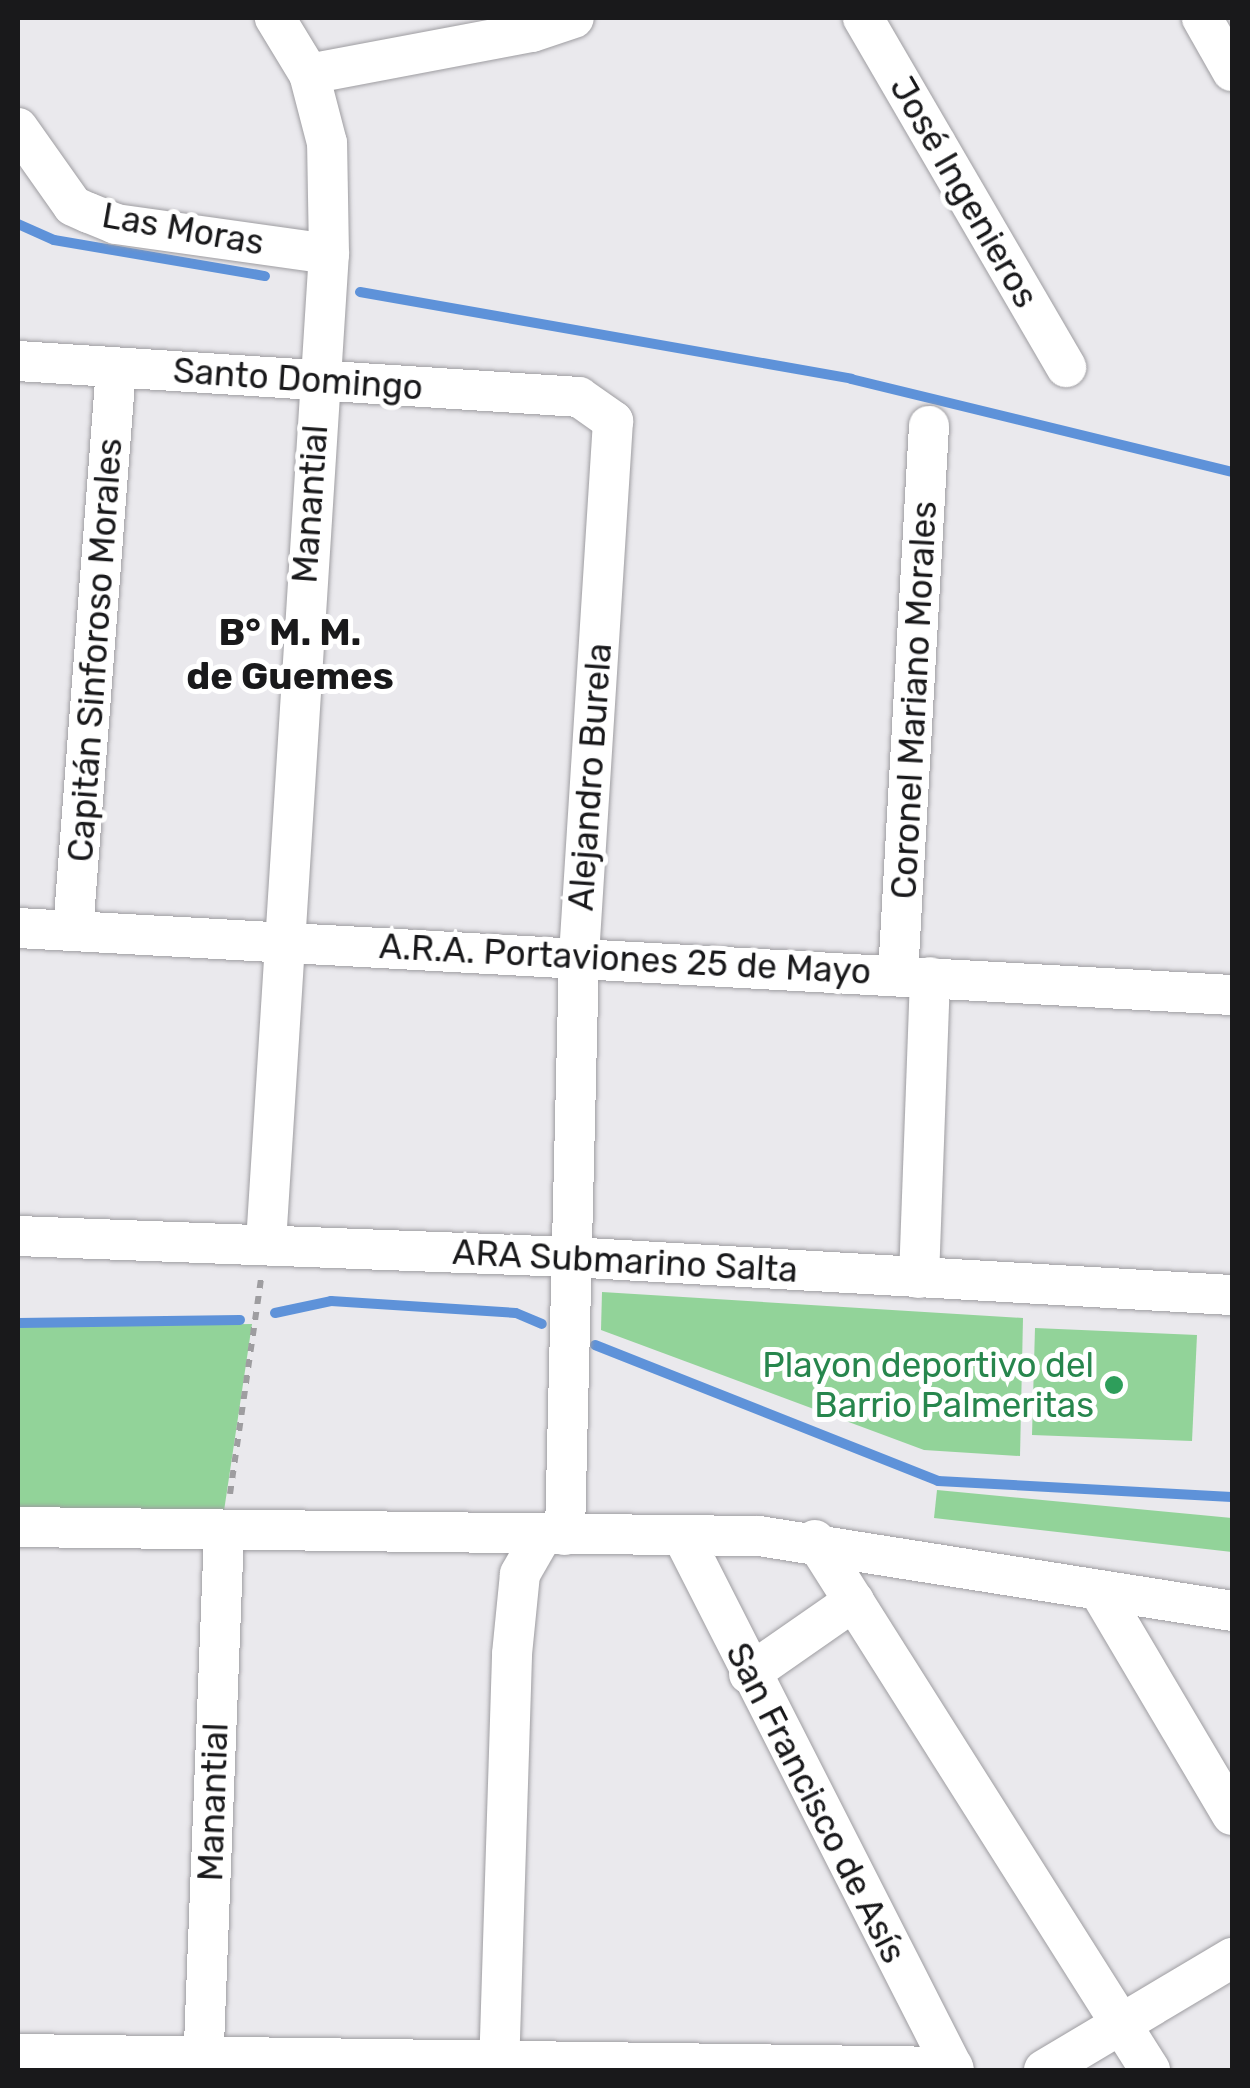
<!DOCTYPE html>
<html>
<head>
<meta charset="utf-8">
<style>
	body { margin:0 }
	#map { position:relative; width:1250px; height:2088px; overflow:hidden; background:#eae9ed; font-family:Rubik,sans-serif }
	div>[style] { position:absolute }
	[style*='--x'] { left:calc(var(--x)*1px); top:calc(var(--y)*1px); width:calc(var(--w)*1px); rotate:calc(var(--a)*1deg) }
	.green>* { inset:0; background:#92d399 }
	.stream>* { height:10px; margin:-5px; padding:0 5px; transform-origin:5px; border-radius:5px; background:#5e92d9 }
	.path>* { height:6px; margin-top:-3px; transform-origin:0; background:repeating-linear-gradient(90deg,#9e9da0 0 8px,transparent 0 16px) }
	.roads { filter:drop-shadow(0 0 2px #9e9da1) drop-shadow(0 0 2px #9e9da1) }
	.minor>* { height:40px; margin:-20px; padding:0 20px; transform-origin:20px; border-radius:20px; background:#fff }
	.dots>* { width:28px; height:28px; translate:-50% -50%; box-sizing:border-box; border:5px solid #fff; border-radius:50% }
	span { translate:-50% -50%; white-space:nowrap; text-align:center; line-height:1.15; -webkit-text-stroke:10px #fff; paint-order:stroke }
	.street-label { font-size:35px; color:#19191b }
	.leisure-label { font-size:35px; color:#27864d }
	.right { translate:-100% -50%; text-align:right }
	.neighbourhood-label { font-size:38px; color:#19191b; font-weight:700 }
	.frame { position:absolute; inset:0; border:20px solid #19191b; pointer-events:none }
</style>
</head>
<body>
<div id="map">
	<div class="green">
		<i style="clip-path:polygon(602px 1292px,1023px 1318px,1020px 1456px,924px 1450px,601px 1330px)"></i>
		<i style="clip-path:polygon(252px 1324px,221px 1531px,18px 1525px,18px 1327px)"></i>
		<i style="clip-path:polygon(1035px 1328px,1197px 1335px,1192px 1441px,1032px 1435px)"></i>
		<i style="clip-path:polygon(937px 1490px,1232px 1518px,1232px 1552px,934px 1518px)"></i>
	</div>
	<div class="stream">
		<i style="--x:18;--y:224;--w:39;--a:24"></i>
		<i style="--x:54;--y:240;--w:214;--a:9.7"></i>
		<i style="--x:360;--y:292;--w:499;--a:10"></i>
		<i style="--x:851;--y:379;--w:392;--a:13.7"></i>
		<i style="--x:275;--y:1313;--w:57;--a:-12.1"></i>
		<i style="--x:331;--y:1301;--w:185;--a:3.7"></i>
		<i style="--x:516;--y:1313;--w:28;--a:23"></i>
		<i style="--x:18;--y:1323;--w:222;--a:-0.8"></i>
		<i style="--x:595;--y:1345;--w:369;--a:21.6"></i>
		<i style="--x:938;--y:1481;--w:294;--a:3.1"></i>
	</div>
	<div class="path">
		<i style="--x:230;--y:1494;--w:217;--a:-81.8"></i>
	</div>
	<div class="roads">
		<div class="minor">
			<i style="--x:863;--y:18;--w:404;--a:59.8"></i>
			<i style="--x:1202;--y:18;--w:61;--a:60.5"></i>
			<i style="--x:309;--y:74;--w:227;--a:-10.7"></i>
			<i style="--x:532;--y:32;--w:44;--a:-18.4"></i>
			<i style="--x:18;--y:128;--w:95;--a:54.8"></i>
			<i style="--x:73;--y:206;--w:17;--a:24"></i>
			<i style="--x:89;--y:213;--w:29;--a:22"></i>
			<i style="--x:116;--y:224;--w:215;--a:8"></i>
			<i style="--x:18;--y:361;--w:562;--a:3.67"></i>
			<i style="--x:579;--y:397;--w:42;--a:35.2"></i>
			<i style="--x:613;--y:421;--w:536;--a:93.64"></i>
			<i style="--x:579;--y:956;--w:579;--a:91.39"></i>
			<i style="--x:18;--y:928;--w:1216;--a:3.16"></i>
			<i style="--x:73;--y:931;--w:565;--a:-85.63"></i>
			<i style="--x:898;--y:975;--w:550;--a:-86.77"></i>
			<i style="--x:18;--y:1236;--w:552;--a:2.18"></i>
			<i style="--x:570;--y:1257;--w:663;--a:3.29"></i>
			<i style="--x:266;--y:1243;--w:991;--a:-86.36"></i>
			<i style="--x:329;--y:254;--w:111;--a:-91"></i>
			<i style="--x:327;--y:143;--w:71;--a:-104.6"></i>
			<i style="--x:309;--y:74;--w:66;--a:-121.3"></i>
			<i style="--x:919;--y:1278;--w:301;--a:-87.9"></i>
			<i style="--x:18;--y:1527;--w:741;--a:0.7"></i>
			<i style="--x:759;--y:1536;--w:479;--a:9"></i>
			<i style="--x:682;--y:1535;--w:600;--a:63.05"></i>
			<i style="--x:815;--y:1540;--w:627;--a:57.7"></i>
			<i style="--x:1100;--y:1592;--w:259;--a:59.4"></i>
			<i style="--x:749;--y:1674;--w:128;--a:-34.8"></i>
			<i style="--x:18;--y:2054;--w:935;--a:0.8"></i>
			<i style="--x:203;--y:2070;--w:536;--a:-87.76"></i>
			<i style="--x:499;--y:2070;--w:416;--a:-88.2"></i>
			<i style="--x:512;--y:1654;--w:80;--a:-84.3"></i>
			<i style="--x:520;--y:1574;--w:46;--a:-60.1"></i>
			<i style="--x:1044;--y:2070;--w:219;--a:-30.8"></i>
		</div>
	</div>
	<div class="dots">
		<i style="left:1114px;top:1385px;background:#2e9e5b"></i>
	</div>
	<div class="street-label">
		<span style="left:964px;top:192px;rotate:60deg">José Ingenieros</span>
		<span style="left:183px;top:229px;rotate:10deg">Las Moras</span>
		<span style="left:298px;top:379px;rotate:4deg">Santo Domingo</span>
		<span style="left:310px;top:504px;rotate:-86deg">Manantial</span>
		<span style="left:95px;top:650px;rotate:-86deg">Capitán Sinforoso Morales</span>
		<span style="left:914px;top:700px;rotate:-87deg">Coronel Mariano Morales</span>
		<span style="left:590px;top:777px;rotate:-86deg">Alejandro Burela</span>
		<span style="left:625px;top:959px;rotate:3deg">A.R.A. Portaviones 25 de Mayo</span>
		<span style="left:625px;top:1261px;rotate:3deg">ARA Submarino Salta</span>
		<span style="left:213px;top:1802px;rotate:-88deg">Manantial</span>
		<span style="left:816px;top:1803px;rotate:63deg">San Francisco de Asís</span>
	</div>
	<div class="leisure-label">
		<span class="right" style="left:1094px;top:1385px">Playon deportivo del<br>Barrio Palmeritas</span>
	</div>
	<div class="neighbourhood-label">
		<span style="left:290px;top:655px">B° M. M.<br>de Guemes</span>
	</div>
	<div class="frame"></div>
</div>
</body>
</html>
